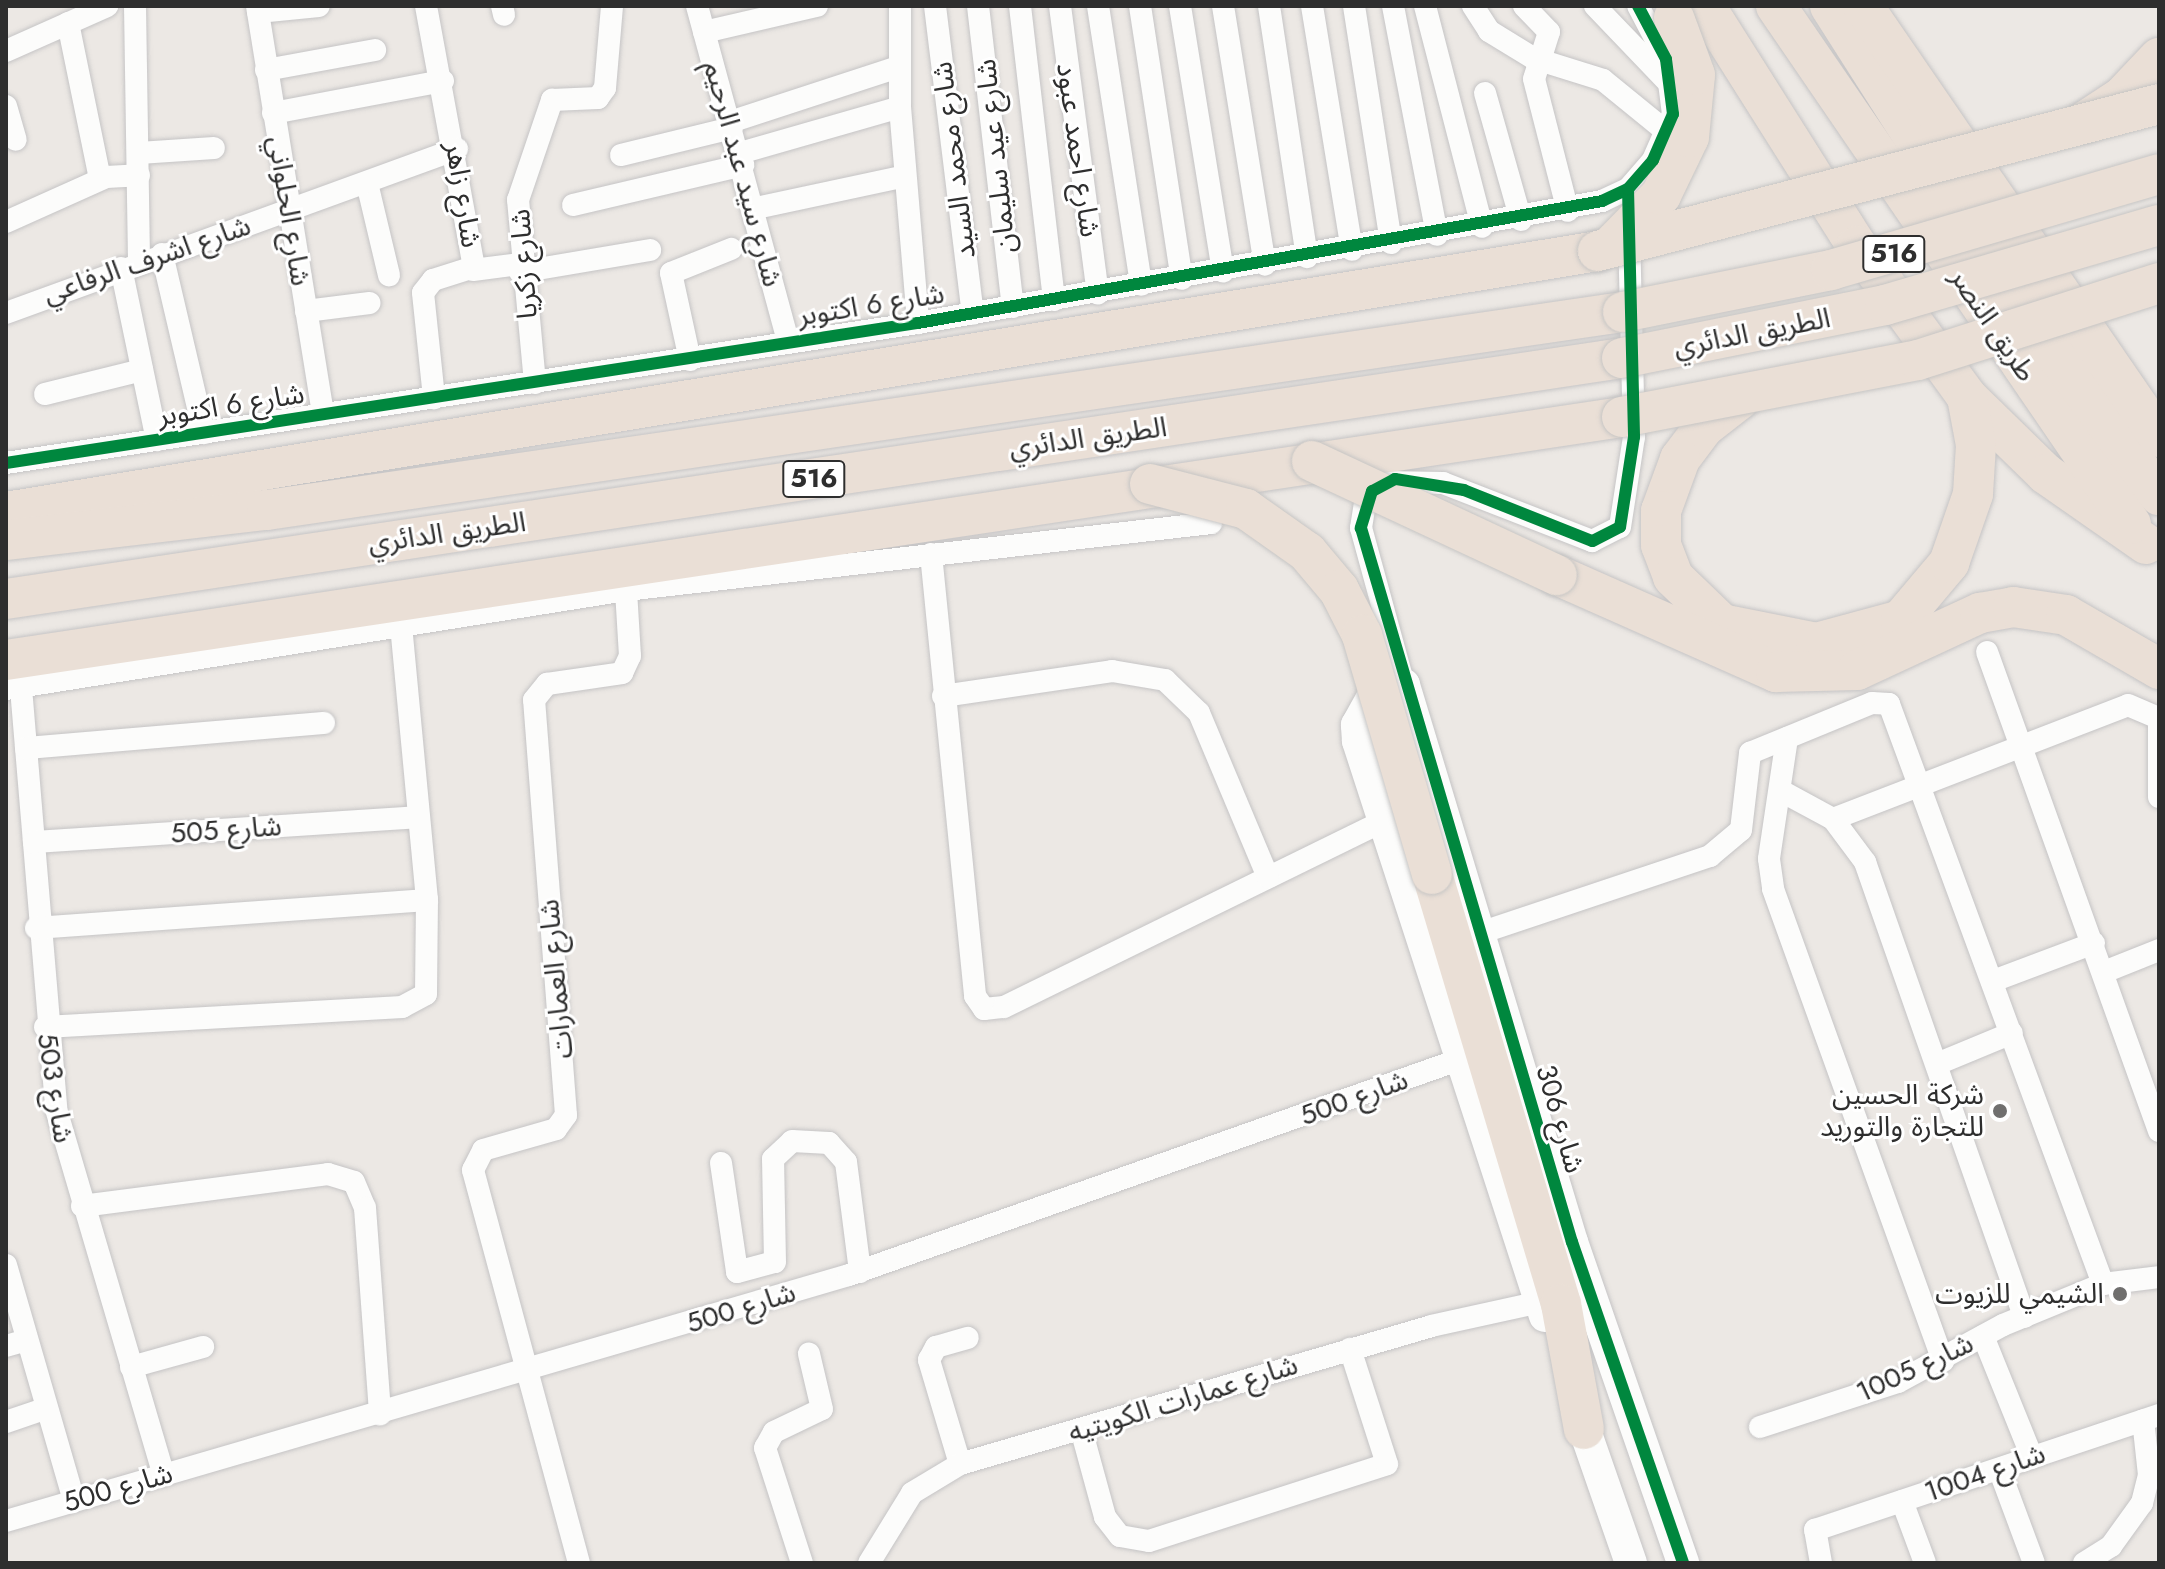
<!DOCTYPE html>
<html>
<head>
<meta charset="utf-8">
<style>
	body { margin:0 }
	#map { position:relative; width:2165px; height:1569px; overflow:hidden; background:#ece8e4; font-family:Jost,"Noto Sans Arabic",sans-serif }
	div>[style] { position:absolute }
	[style*='--x'] { left:calc(var(--x)*1px); top:calc(var(--y)*1px); width:calc(var(--w)*1px); rotate:calc(var(--a)*1deg) }
	.roads { filter:drop-shadow(0 0 2px #c5c4c5) drop-shadow(0 0 2px #c5c4c5) }
	.street>* { height:22px; margin:-11px; padding:0 11px; transform-origin:11px; border-radius:11px; background:#fcfcfb }
	.secondary>* { height:32px; margin:-16px; padding:0 16px; transform-origin:16px; border-radius:16px; background:#fcfcfb }
	.highway>* { height:40px; margin:-20px; padding:0 20px; transform-origin:20px; border-radius:20px; background:#eadfd6 }
	.bridges { filter:drop-shadow(0 0 2px #c6c5c4) drop-shadow(0 0 2px #c6c5c4) }
	.highway-bridge>* { height:40px; margin:-20px; padding:0 20px; transform-origin:20px; border-radius:20px; background:#eadfd6 }
	.cycleway>* { height:12px; margin:-6px; padding:0 6px; transform-origin:6px; border-radius:6px; background:#00873e }
	.dots>* { width:22px; height:22px; translate:-50% -50%; box-sizing:border-box; border:4px solid #fff; border-radius:50% }
	span { translate:-50% -50%; white-space:nowrap; text-align:center; line-height:1.15; -webkit-text-stroke:6px #fff; paint-order:stroke }
	.shield-label span { padding:2px 6px; background:#fff; border:2px solid; border-radius:6px; -webkit-text-stroke-width:0 }
	.shield-label { font-size:26px; color:#2e2e2e; font-weight:700 }
	.street-label { font-size:28px; color:#2e2e2e }
	.poi-label { font-size:28px; color:#2e2e2e }
	.right { translate:-100% -50%; text-align:right }
	.frame { position:absolute; inset:0; border:8px solid #2e2e2e; pointer-events:none }
</style>
</head>
<body>
<div id="map">
	<div class="roads">
		<div class="street">
			<i style="--x:135;--y:6;--w:256;--a:89.1"></i>
			<i style="--x:257;--y:6;--w:414;--a:80.8"></i>
			<i style="--x:426;--y:6;--w:265;--a:79.6"></i>
			<i style="--x:474;--y:267;--w:43;--a:162.4"></i>
			<i style="--x:433;--y:280;--w:16;--a:128"></i>
			<i style="--x:423;--y:293;--w:106;--a:84"></i>
			<i style="--x:502;--y:6;--w:9;--a:77"></i>
			<i style="--x:697;--y:6;--w:348;--a:74.8"></i>
			<i style="--x:900;--y:6;--w:101;--a:90"></i>
			<i style="--x:900;--y:107;--w:217;--a:85.2"></i>
			<i style="--x:935;--y:6;--w:310;--a:83"></i>
			<i style="--x:978;--y:6;--w:303;--a:83.4"></i>
			<i style="--x:1020;--y:6;--w:296;--a:83.4"></i>
			<i style="--x:1060;--y:6;--w:290;--a:82.5"></i>
			<i style="--x:1098;--y:6;--w:282;--a:81.2"></i>
			<i style="--x:1140;--y:6;--w:276;--a:81.3"></i>
			<i style="--x:1180;--y:6;--w:269;--a:80.8"></i>
			<i style="--x:1223;--y:6;--w:262;--a:80.8"></i>
			<i style="--x:1269;--y:6;--w:254;--a:81.4"></i>
			<i style="--x:1312;--y:6;--w:247;--a:80.7"></i>
			<i style="--x:1354;--y:6;--w:240;--a:81.1"></i>
			<i style="--x:1393;--y:6;--w:233;--a:79.1"></i>
			<i style="--x:1425;--y:6;--w:228;--a:75.5"></i>
			<i style="--x:1473;--y:6;--w:30;--a:57"></i>
			<i style="--x:1489;--y:31;--w:52;--a:31.5"></i>
			<i style="--x:1533;--y:58;--w:73;--a:17.4"></i>
			<i style="--x:1603;--y:80;--w:84;--a:39.2"></i>
			<i style="--x:1524;--y:6;--w:36;--a:46"></i>
			<i style="--x:1549;--y:32;--w:49;--a:107.7"></i>
			<i style="--x:1534;--y:79;--w:136;--a:75.6"></i>
			<i style="--x:1595;--y:6;--w:103;--a:46.2"></i>
			<i style="--x:258;--y:12;--w:61;--a:-5.6"></i>
			<i style="--x:68;--y:23;--w:159;--a:78.4"></i>
			<i style="--x:704;--y:32;--w:116;--a:-13"></i>
			<i style="--x:6;--y:51;--w:111;--a:-24"></i>
			<i style="--x:266;--y:70;--w:111;--a:-10.4"></i>
			<i style="--x:1485;--y:93;--w:132;--a:74.2"></i>
			<i style="--x:6;--y:106;--w:35;--a:74"></i>
			<i style="--x:273;--y:113;--w:173;--a:-10.7"></i>
			<i style="--x:730;--y:122;--w:177;--a:-18.1"></i>
			<i style="--x:139;--y:153;--w:75;--a:-3.8"></i>
			<i style="--x:740;--y:153;--w:166;--a:-16"></i>
			<i style="--x:621;--y:155;--w:114;--a:-13.7"></i>
			<i style="--x:367;--y:183;--w:95;--a:76.6"></i>
			<i style="--x:573;--y:205;--w:175;--a:-13.2"></i>
			<i style="--x:756;--y:208;--w:152;--a:-12.1"></i>
			<i style="--x:6;--y:222;--w:110;--a:-24.2"></i>
			<i style="--x:106;--y:177;--w:33;--a:-3"></i>
			<i style="--x:162;--y:254;--w:184;--a:76.8"></i>
			<i style="--x:121;--y:268;--w:176;--a:78.2"></i>
			<i style="--x:473;--y:270;--w:46;--a:-7.4"></i>
			<i style="--x:520;--y:272;--w:132;--a:-9.6"></i>
			<i style="--x:306;--y:311;--w:64;--a:-7.2"></i>
			<i style="--x:6;--y:313;--w:480;--a:-20"></i>
			<i style="--x:690;--y:360;--w:89;--a:-102.3"></i>
			<i style="--x:671;--y:273;--w:65;--a:-21.8"></i>
			<i style="--x:535;--y:383;--w:184;--a:-95.3"></i>
			<i style="--x:518;--y:200;--w:106;--a:-71.2"></i>
			<i style="--x:552;--y:100;--w:46;--a:-2.5"></i>
			<i style="--x:598;--y:98;--w:12;--a:-55"></i>
			<i style="--x:605;--y:88;--w:82;--a:-85.1"></i>
			<i style="--x:45;--y:394;--w:100;--a:-13.9"></i>
			<i style="--x:6;--y:463;--w:923;--a:-8.73"></i>
			<i style="--x:918;--y:323;--w:695;--a:-10.11"></i>
			<i style="--x:1602;--y:201;--w:29;--a:-25"></i>
			<i style="--x:1628;--y:189;--w:38;--a:-49"></i>
			<i style="--x:1653;--y:160;--w:50;--a:-66.5"></i>
			<i style="--x:1673;--y:114;--w:55;--a:-97.3"></i>
			<i style="--x:1666;--y:59;--w:60;--a:-117.8"></i>
			<i style="--x:931;--y:554;--w:444;--a:84.3"></i>
			<i style="--x:975;--y:996;--w:16;--a:55"></i>
			<i style="--x:984;--y:1009;--w:20;--a:-6"></i>
			<i style="--x:1004;--y:1007;--w:421;--a:-26.1"></i>
			<i style="--x:1987;--y:652;--w:509;--a:70.25"></i>
			<i style="--x:1404;--y:685;--w:163;--a:-105.3"></i>
			<i style="--x:1361;--y:528;--w:26;--a:-81"></i>
			<i style="--x:1365;--y:502;--w:26;--a:-50"></i>
			<i style="--x:1382;--y:482;--w:61;--a:0.9"></i>
			<i style="--x:1443;--y:483;--w:160;--a:21.3"></i>
			<i style="--x:1592;--y:541;--w:31;--a:-27"></i>
			<i style="--x:1620;--y:527;--w:91;--a:-81.2"></i>
			<i style="--x:1634;--y:437;--w:202;--a:-91.4"></i>
			<i style="--x:21;--y:688;--w:422;--a:85.2"></i>
			<i style="--x:56;--y:1109;--w:382;--a:73.6"></i>
			<i style="--x:6;--y:689;--w:628;--a:-9.07"></i>
			<i style="--x:626;--y:590;--w:589;--a:-6.53"></i>
			<i style="--x:943;--y:696;--w:171;--a:-8.4"></i>
			<i style="--x:1112;--y:671;--w:54;--a:9.6"></i>
			<i style="--x:1165;--y:680;--w:47;--a:44.1"></i>
			<i style="--x:1199;--y:713;--w:178;--a:67.2"></i>
			<i style="--x:2159;--y:726;--w:71;--a:90"></i>
			<i style="--x:1787;--y:738;--w:122;--a:98.5"></i>
			<i style="--x:1769;--y:859;--w:30;--a:82"></i>
			<i style="--x:1773;--y:889;--w:502;--a:70.19"></i>
			<i style="--x:26;--y:748;--w:299;--a:-4.8"></i>
			<i style="--x:1783;--y:792;--w:57;--a:28.4"></i>
			<i style="--x:1833;--y:819;--w:54;--a:53.3"></i>
			<i style="--x:1865;--y:862;--w:482;--a:70.7"></i>
			<i style="--x:1833;--y:819;--w:316;--a:-21.1"></i>
			<i style="--x:2128;--y:705;--w:34;--a:23"></i>
			<i style="--x:34;--y:842;--w:384;--a:-3.7"></i>
			<i style="--x:36;--y:928;--w:392;--a:-4.1"></i>
			<i style="--x:1480;--y:933;--w:243;--a:-18.5"></i>
			<i style="--x:1710;--y:856;--w:40;--a:-40"></i>
			<i style="--x:1741;--y:830;--w:78;--a:-83.3"></i>
			<i style="--x:1750;--y:753;--w:132;--a:-22.3"></i>
			<i style="--x:1872;--y:703;--w:17;--a:3"></i>
			<i style="--x:1889;--y:704;--w:618;--a:69.75"></i>
			<i style="--x:2104;--y:972;--w:59;--a:-21.8"></i>
			<i style="--x:1993;--y:981;--w:108;--a:-20.6"></i>
			<i style="--x:45;--y:1027;--w:358;--a:-3.2"></i>
			<i style="--x:402;--y:1007;--w:27;--a:-28"></i>
			<i style="--x:426;--y:994;--w:94;--a:-89.4"></i>
			<i style="--x:427;--y:900;--w:277;--a:-95.4"></i>
			<i style="--x:1937;--y:1064;--w:81;--a:-22.5"></i>
			<i style="--x:721;--y:1163;--w:110;--a:81.6"></i>
			<i style="--x:737;--y:1272;--w:39;--a:-15"></i>
			<i style="--x:775;--y:1262;--w:103;--a:-91.1"></i>
			<i style="--x:773;--y:1159;--w:26;--a:-43"></i>
			<i style="--x:792;--y:1141;--w:37;--a:3"></i>
			<i style="--x:829;--y:1143;--w:25;--a:48"></i>
			<i style="--x:846;--y:1162;--w:111;--a:82.7"></i>
			<i style="--x:82;--y:1206;--w:248;--a:-7.4"></i>
			<i style="--x:328;--y:1174;--w:27;--a:17"></i>
			<i style="--x:354;--y:1182;--w:28;--a:67"></i>
			<i style="--x:365;--y:1208;--w:207;--a:85.8"></i>
			<i style="--x:6;--y:1265;--w:245;--a:73.9"></i>
			<i style="--x:1983;--y:1336;--w:131;--a:68"></i>
			<i style="--x:6;--y:1346;--w:22;--a:-16"></i>
			<i style="--x:131;--y:1367;--w:75;--a:-15.5"></i>
			<i style="--x:6;--y:1422;--w:43;--a:-18.9"></i>
			<i style="--x:1760;--y:1427;--w:145;--a:-18.1"></i>
			<i style="--x:1898;--y:1382;--w:119;--a:-28.5"></i>
			<i style="--x:2003;--y:1325;--w:108;--a:-22.3"></i>
			<i style="--x:2103;--y:1284;--w:56;--a:-7.1"></i>
			<i style="--x:1081;--y:1429;--w:91;--a:74.7"></i>
			<i style="--x:1105;--y:1517;--w:24;--a:52"></i>
			<i style="--x:1120;--y:1536;--w:29;--a:10"></i>
			<i style="--x:1149;--y:1541;--w:250;--a:-17.9"></i>
			<i style="--x:1387;--y:1464;--w:121;--a:-107.8"></i>
			<i style="--x:960;--y:1464;--w:109;--a:-106.6"></i>
			<i style="--x:929;--y:1360;--w:15;--a:-62"></i>
			<i style="--x:936;--y:1347;--w:33;--a:-16"></i>
			<i style="--x:1999;--y:1469;--w:100;--a:69.6"></i>
			<i style="--x:1902;--y:1501;--w:66;--a:69.6"></i>
			<i style="--x:6;--y:1521;--w:878;--a:-16.27"></i>
			<i style="--x:849;--y:1275;--w:652;--a:-19.44"></i>
			<i style="--x:579;--y:1563;--w:407;--a:-105.1"></i>
			<i style="--x:473;--y:1170;--w:22;--a:-63"></i>
			<i style="--x:483;--y:1150;--w:76;--a:-16"></i>
			<i style="--x:556;--y:1129;--w:17;--a:-54"></i>
			<i style="--x:566;--y:1115;--w:416;--a:-94.4"></i>
			<i style="--x:534;--y:700;--w:21;--a:-51"></i>
			<i style="--x:547;--y:684;--w:76;--a:-8.3"></i>
			<i style="--x:622;--y:673;--w:19;--a:-65"></i>
			<i style="--x:630;--y:656;--w:66;--a:-93.5"></i>
			<i style="--x:802;--y:1563;--w:121;--a:-107.8"></i>
			<i style="--x:765;--y:1448;--w:18;--a:-61"></i>
			<i style="--x:774;--y:1432;--w:53;--a:-25.6"></i>
			<i style="--x:822;--y:1409;--w:57;--a:-103.3"></i>
			<i style="--x:869;--y:1563;--w:82;--a:-58.4"></i>
			<i style="--x:912;--y:1493;--w:56;--a:-31.1"></i>
			<i style="--x:960;--y:1464;--w:491;--a:-16.3"></i>
			<i style="--x:1431;--y:1326;--w:112;--a:-12.4"></i>
			<i style="--x:1821;--y:1563;--w:34;--a:-100"></i>
			<i style="--x:1815;--y:1530;--w:363;--a:-18.5"></i>
			<i style="--x:2084;--y:1563;--w:32;--a:-32"></i>
			<i style="--x:2111;--y:1546;--w:53;--a:-54.2"></i>
			<i style="--x:2142;--y:1503;--w:29;--a:-76"></i>
			<i style="--x:2149;--y:1475;--w:55;--a:-96.2"></i>
		</div>
		<div class="secondary">
			<i style="--x:1545;--y:1316;--w:605;--a:-108.02"></i>
			<i style="--x:1358;--y:741;--w:16;--a:-94"></i>
			<i style="--x:1357;--y:725;--w:33;--a:-61"></i>
			<i style="--x:1373;--y:696;--w:33;--a:-20"></i>
			<i style="--x:1404;--y:685;--w:582;--a:73.22"></i>
			<i style="--x:1572;--y:1242;--w:340;--a:70.9"></i>
			<i style="--x:1576;--y:1405;--w:167;--a:70.8"></i>
		</div>
		<div class="highway">
			<i style="--x:1705;--y:6;--w:284;--a:57.7"></i>
			<i style="--x:1857;--y:246;--w:187;--a:53.9"></i>
			<i style="--x:1967;--y:397;--w:110;--a:44.3"></i>
			<i style="--x:2046;--y:474;--w:122;--a:35"></i>
			<i style="--x:1776;--y:6;--w:628;--a:55.58"></i>
			<i style="--x:1830;--y:6;--w:370;--a:57.5"></i>
			<i style="--x:2029;--y:318;--w:220;--a:53.7"></i>
			<i style="--x:1863;--y:6;--w:523;--a:55.52"></i>
			<i style="--x:2084;--y:122;--w:45;--a:-33.3"></i>
			<i style="--x:2122;--y:97;--w:54;--a:-46.5"></i>
			<i style="--x:1740;--y:399;--w:46;--a:142.1"></i>
			<i style="--x:1704;--y:427;--w:40;--a:127"></i>
			<i style="--x:1680;--y:459;--w:55;--a:110.1"></i>
			<i style="--x:1661;--y:511;--w:34;--a:90"></i>
			<i style="--x:1661;--y:545;--w:34;--a:69"></i>
			<i style="--x:1673;--y:577;--w:68;--a:43.8"></i>
			<i style="--x:1722;--y:624;--w:96;--a:11.4"></i>
			<i style="--x:1816;--y:643;--w:88;--a:-15.1"></i>
			<i style="--x:1901;--y:620;--w:75;--a:-49.9"></i>
			<i style="--x:1949;--y:563;--w:73;--a:-70.8"></i>
			<i style="--x:1973;--y:494;--w:49;--a:-86.5"></i>
			<i style="--x:1976;--y:445;--w:49;--a:-100.6"></i>
			<i style="--x:6;--y:512;--w:1613;--a:-9.31"></i>
			<i style="--x:6;--y:540;--w:263;--a:-6.6"></i>
			<i style="--x:267;--y:510;--w:1370;--a:-8.31"></i>
			<i style="--x:1557;--y:575;--w:240;--a:23.9"></i>
			<i style="--x:1776;--y:672;--w:81;--a:-1.4"></i>
			<i style="--x:1857;--y:670;--w:136;--a:-24.9"></i>
			<i style="--x:1980;--y:613;--w:34;--a:-10"></i>
			<i style="--x:2013;--y:607;--w:54;--a:8.6"></i>
			<i style="--x:2066;--y:615;--w:108;--a:30.1"></i>
			<i style="--x:6;--y:599;--w:1634;--a:-8.48"></i>
			<i style="--x:6;--y:660;--w:1634;--a:-8.55"></i>
			<i style="--x:1432;--y:874;--w:449;--a:73.3"></i>
			<i style="--x:1561;--y:1304;--w:127;--a:79.6"></i>
		</div>
	</div>
	<div class="bridges">
		<div class="highway-bridge">
			<i style="--x:1613;--y:244;--w:69;--a:-45.6"></i>
			<i style="--x:1661;--y:195;--w:64;--a:-64.2"></i>
			<i style="--x:1689;--y:137;--w:62;--a:-84.5"></i>
			<i style="--x:1695;--y:75;--w:61;--a:-110.2"></i>
			<i style="--x:1598;--y:251;--w:580;--a:-14.68"></i>
			<i style="--x:1623;--y:312;--w:212;--a:-11.4"></i>
			<i style="--x:1831;--y:270;--w:342;--a:-16.3"></i>
			<i style="--x:1622;--y:358;--w:268;--a:-11.4"></i>
			<i style="--x:1885;--y:305;--w:285;--a:-16.3"></i>
			<i style="--x:1622;--y:417;--w:301;--a:-10.9"></i>
			<i style="--x:1918;--y:360;--w:253;--a:-17.7"></i>
			<i style="--x:1312;--y:461;--w:270;--a:25"></i>
			<i style="--x:1150;--y:484;--w:99;--a:14.6"></i>
			<i style="--x:1246;--y:509;--w:75;--a:35.2"></i>
			<i style="--x:1307;--y:552;--w:50;--a:49.9"></i>
			<i style="--x:1339;--y:590;--w:51;--a:62.9"></i>
			<i style="--x:1362;--y:635;--w:249;--a:73.7"></i>
		</div>
	</div>
	<div class="cycleway">
		<i style="--x:1628;--y:189;--w:248;--a:88.6"></i>
		<i style="--x:1634;--y:437;--w:91;--a:98.8"></i>
		<i style="--x:1620;--y:527;--w:31;--a:153"></i>
		<i style="--x:1592;--y:541;--w:138;--a:-158.3"></i>
		<i style="--x:1464;--y:490;--w:70;--a:-170.9"></i>
		<i style="--x:1395;--y:479;--w:26;--a:152"></i>
		<i style="--x:1372;--y:491;--w:39;--a:107"></i>
		<i style="--x:1361;--y:528;--w:745;--a:73.54"></i>
		<i style="--x:1572;--y:1242;--w:340;--a:70.9"></i>
		<i style="--x:6;--y:463;--w:923;--a:-8.73"></i>
		<i style="--x:918;--y:323;--w:695;--a:-10.11"></i>
		<i style="--x:1602;--y:201;--w:29;--a:-25"></i>
		<i style="--x:1628;--y:189;--w:38;--a:-49"></i>
		<i style="--x:1653;--y:160;--w:50;--a:-66.5"></i>
		<i style="--x:1673;--y:114;--w:55;--a:-97.3"></i>
		<i style="--x:1666;--y:59;--w:60;--a:-117.8"></i>
	</div>
	<div class="dots">
		<i style="left:2000px;top:1111px;background:#706f6e"></i>
		<i style="left:2120px;top:1294px;background:#706f6e"></i>
	</div>
	<div class="shield-label">
		<span style="left:1894px;top:254px">516</span>
		<span style="left:814px;top:479px">516</span>
	</div>
	<div class="street-label">
		<span style="left:1078px;top:150px;rotate:82deg">شارع احمد عبود</span>
		<span style="left:996px;top:156px;rotate:-96deg">شارع عيد سليمان</span>
		<span style="left:954px;top:160px;rotate:-97deg">شارع محمد السيد</span>
		<span style="left:743px;top:174px;rotate:75deg">شارع سيد عبد الرحيم</span>
		<span style="left:463px;top:195px;rotate:81deg">شارع زاهر</span>
		<span style="left:289px;top:211px;rotate:81deg">شارع الحلواني</span>
		<span style="left:147px;top:260px;rotate:-19deg">شارع اشرف الرفاعي</span>
		<span style="left:524px;top:264px;rotate:-94deg">شارع زكريا</span>
		<span style="left:871px;top:305px;rotate:-9deg">شارع 6 اكتوبر</span>
		<span style="left:1993px;top:325px;rotate:56deg">طريق النصر</span>
		<span style="left:1752px;top:333px;rotate:-11deg">الطريق الدائري</span>
		<span style="left:231px;top:405px;rotate:-9deg">شارع 6 اكتوبر</span>
		<span style="left:1088px;top:438px;rotate:-8deg">الطريق الدائري</span>
		<span style="left:447px;top:533px;rotate:-8deg">الطريق الدائري</span>
		<span style="left:226px;top:830px;rotate:-4deg">شارع 505</span>
		<span style="left:556px;top:979px;rotate:-95deg">شارع العمارات</span>
		<span style="left:55px;top:1088px;rotate:81deg">شارع 503</span>
		<span style="left:1354px;top:1098px;rotate:-20deg">شارع 500</span>
		<span style="left:1560px;top:1119px;rotate:74deg">شارع 306</span>
		<span style="left:741px;top:1308px;rotate:-17deg">شارع 500</span>
		<span style="left:1915px;top:1368px;rotate:-25deg">شارع 1005</span>
		<span style="left:1183px;top:1399px;rotate:-17deg">شارع عمارات الكويتيه</span>
		<span style="left:1985px;top:1473px;rotate:-19deg">شارع 1004</span>
		<span style="left:118px;top:1488px;rotate:-16deg">شارع 500</span>
	</div>
	<div class="poi-label">
		<span class="right" style="left:1984px;top:1111px">شركة الحسين<br>للتجارة والتوريد</span>
		<span class="right" style="left:2104px;top:1294px">الشيمي للزيوت</span>
	</div>
	<div class="frame"></div>
</div>
</body>
</html>
